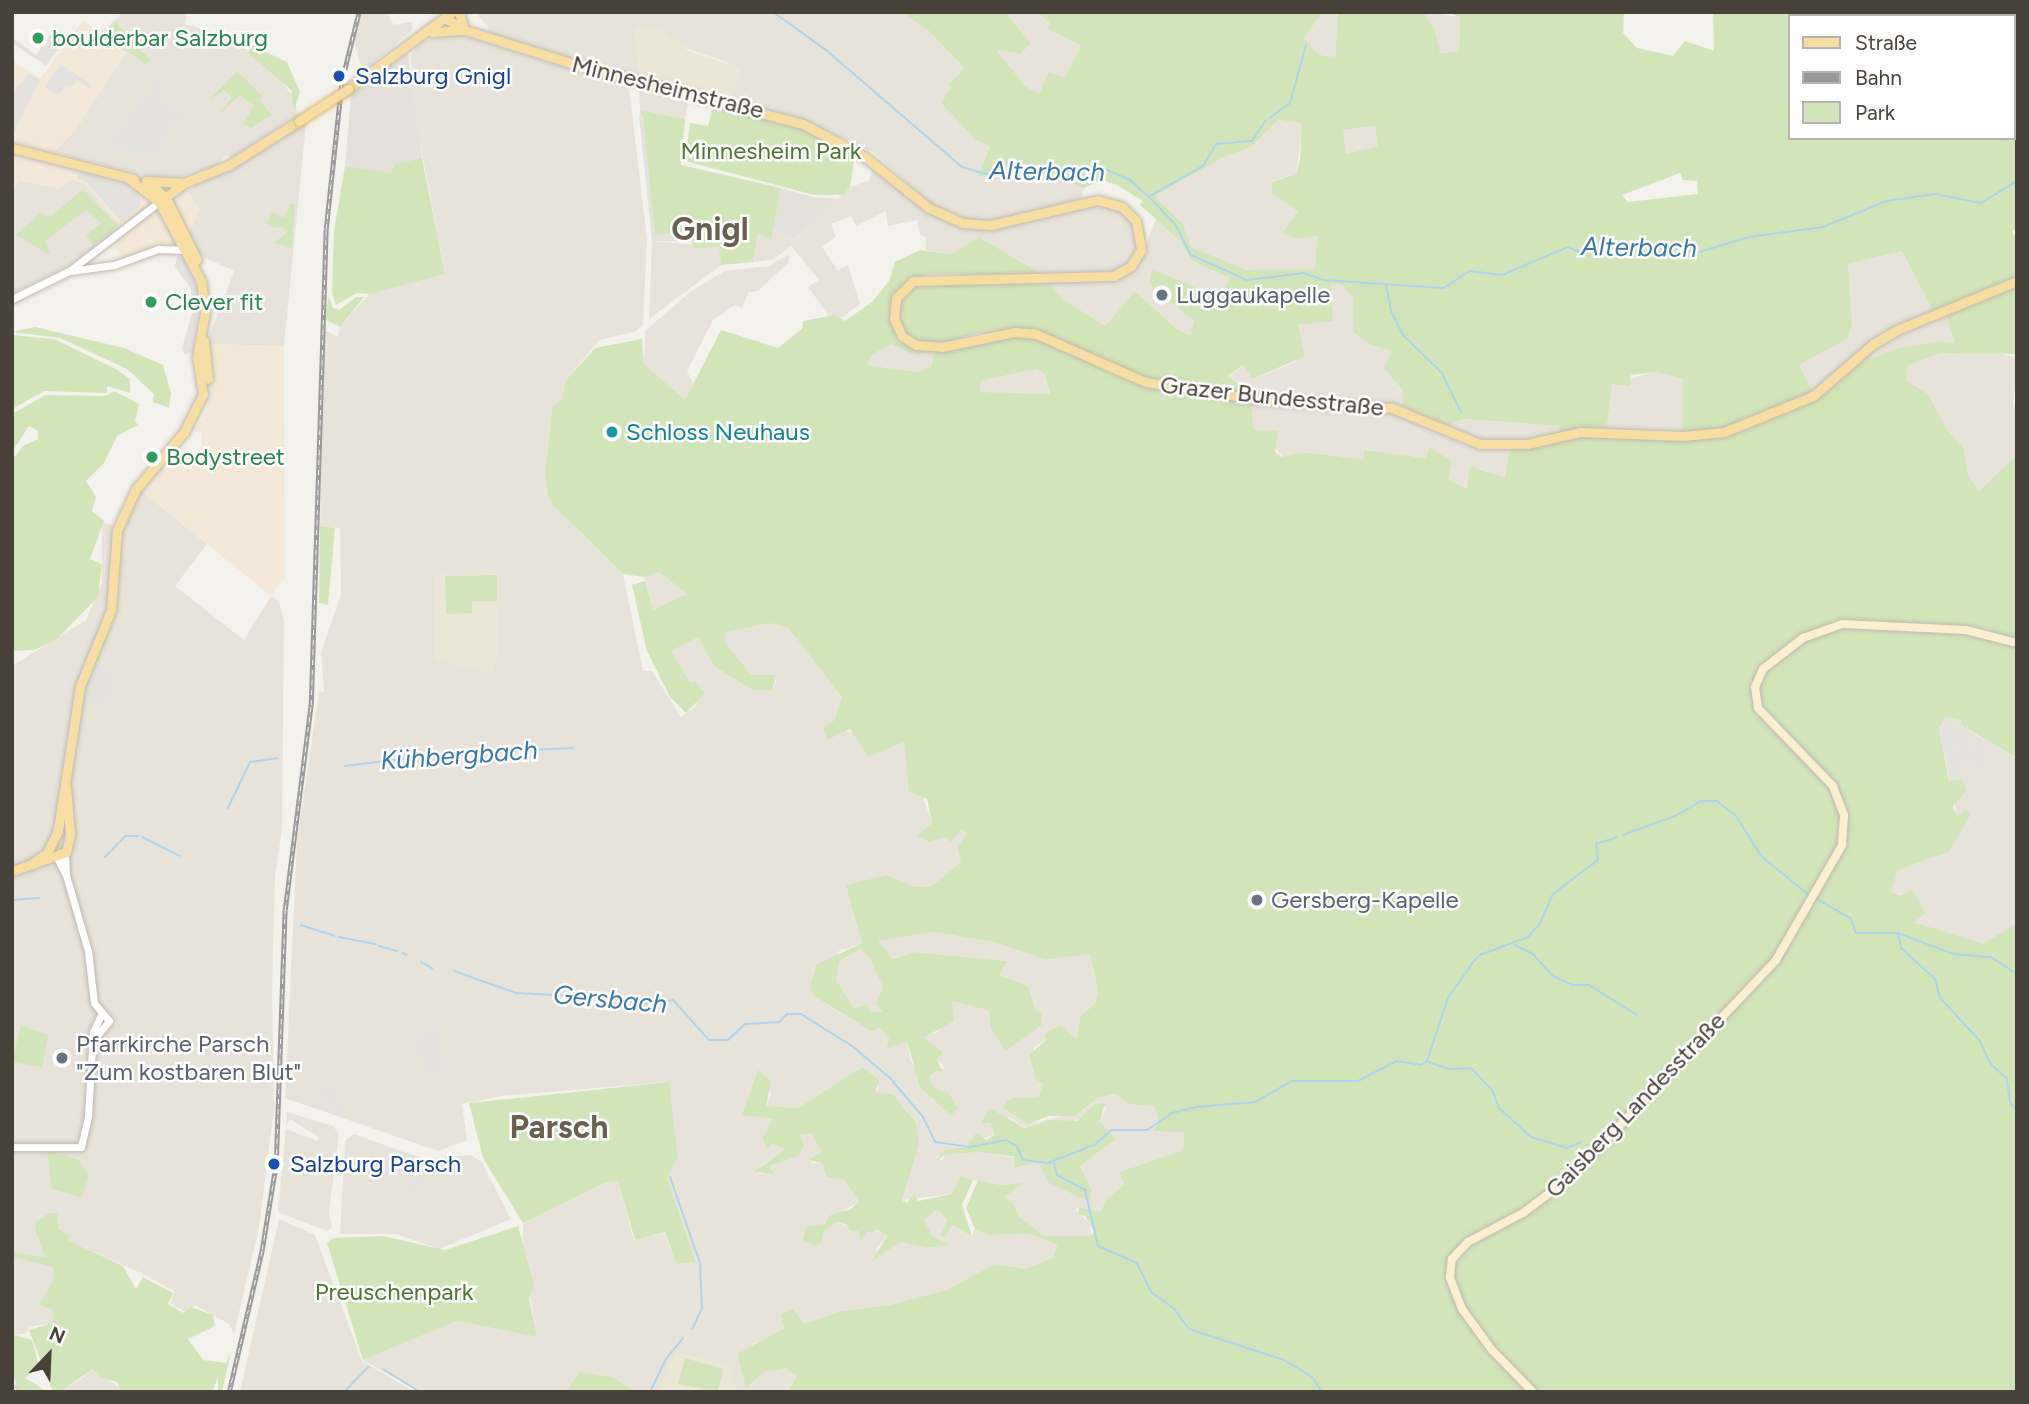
<!DOCTYPE html>
<html>
<head>
<meta charset="utf-8">
<style>
	body { margin:0 }
	#map { position:relative; width:2029px; height:1404px; overflow:hidden; background:#f4f2ec; font-family:Figtree,sans-serif }
	div>[style] { position:absolute }
	[style*='--x'] { left:calc(var(--x)*1px); top:calc(var(--y)*1px); width:calc(var(--w)*1px); rotate:calc(var(--a)*1deg) }
	.residential>* { inset:0; background:#e8e3da }
	.commercial>* { inset:0; background:#f4e8d9 }
	.industrial>* { inset:0; background:#e4e1dd }
	.education>* { inset:0; background:#ece6d7 }
	.green>* { inset:0; background:#d2e5b8 }
	.parking>* { inset:0; background:#e4e2df }
	.stream>* { height:2px; margin:-1px; padding:0 1px; transform-origin:1px; border-radius:1px; background:#add4ec }
	.roads { filter:drop-shadow(0 0 2px #bfb9af) drop-shadow(0 0 2px #bfb9af) }
	.tertiary>* { height:7px; margin:-3.5px; padding:0 3.5px; transform-origin:3.5px; border-radius:3.5px; background:#fff }
	.secondary>* { height:8px; margin:-4px; padding:0 4px; transform-origin:4px; border-radius:4px; background:#fbefcf }
	.primary>* { height:9px; margin:-4.5px; padding:0 4.5px; transform-origin:4.5px; border-radius:4.5px; background:#f7dda2 }
	.rail>* { height:4.5px; margin-top:-2.25px; transform-origin:0; background:repeating-linear-gradient(90deg,#fff 0 5px,#999 0 10px); box-sizing:border-box; border-block:2px solid #999 }
	.bridges { filter:drop-shadow(0 0 2px #dbb973) drop-shadow(0 0 2px #dbb973) }
	.primary-bridge>* { height:9px; margin:-4.5px; padding:0 4.5px; transform-origin:4.5px; border-radius:4.5px; background:#f7dda2 }
	.dots>* { width:19px; height:19px; translate:-50% -50%; box-sizing:border-box; border:4px solid #fff; border-radius:50% }
	span { translate:-50% -50%; white-space:nowrap; text-align:center; line-height:1.15; -webkit-text-stroke:5px #fff; paint-order:stroke }
	.leisure-label { font-size:24px; color:#27864d }
	.left { translate:0 -50%; text-align:left }
	.transit-label { font-size:24px; color:#164399 }
	.street-label { font-size:24px; color:#48423a }
	.park-label { font-size:24px; color:#4d7730 }
	.worship-label { font-size:24px; color:#5b616d }
	.culture-label { font-size:24px; color:#0d838f }
	.water-label { font-size:26px; color:#387aa5; font-style:italic }
	.district-label { font-size:32px; color:#6a6052; font-weight:700 }
	.frame { position:absolute; inset:0; border:14px solid #48423a; pointer-events:none }
	.legend { position:absolute; left:1788px; top:14px; width:228px; height:126px; box-sizing:border-box; background:#fff; border:2px solid #b6b3b0; margin:0; padding:9px 12px; list-style:none; font-size:21px; color:#48423a }
	.legend li { display:flex; align-items:center; gap:14px; height:35px }
	.legend b { width:35px; border:2px solid #b6b3b0 }
	.north { position:absolute; left:14px; top:1320px; width:70px; height:70px; -webkit-text-stroke:5px #fff; paint-order:stroke; rotate:23deg; font-size:19px; font-weight:700; line-height:28px; text-align:center; color:#48423a }
	.north::after { content:''; display:block; margin:auto; width:24px; height:32px; background:#48423a; clip-path:polygon(50% 0,100% 100%,50% 72%,0 100%) }
</style>
</head>
<body>
<div id="map">
	<div class="residential">
		<i style="clip-path:polygon(124px 12px,187px 12px,185px 24px,228px 36px,270px 67px,295px 99px,297px 115px,232px 158px,226px 154px,217px 165px,179px 177px,145px 176px,53px 152px,74px 132px,126px 53px,100px 33px)"></i>
		<i style="clip-path:polygon(362px 12px,386px 12px,394px 25px,412px 22px,412px 30px,362px 72px,354px 41px)"></i>
		<i style="clip-path:polygon(475px 12px,901px 12px,929px 31px,964px 68px,948px 85px,990px 146px,978px 176px,1044px 172px,1084px 188px,1082px 199px,988px 223px,966px 221px,932px 206px,875px 153px,806px 121px,730px 100px,740px 71px,726px 62px,676px 45px,639px 78px,487px 33px,489px 28px)"></i>
		<i style="clip-path:polygon(1005px 12px,1037px 12px,1050px 23px,1049px 29px,1081px 46px,1065px 77px,1048px 74px,1039px 94px,1025px 86px,997px 50px,1021px 54px,1031px 43px)"></i>
		<i style="clip-path:polygon(1323px 12px,1338px 12px,1335px 60px,1318px 54px,1304px 38px)"></i>
		<i style="clip-path:polygon(1424px 12px,1460px 17px,1459px 51px,1439px 53px,1435px 30px)"></i>
		<i style="clip-path:polygon(evenodd,455px 33px,629px 87px,647px 239px,643px 325px,635px 332px,599px 340px,566px 380px,553px 505px,623px 574px,643px 671px,652px 671px,681px 717px,697px 705px,670px 651px,698px 636px,714px 666px,752px 690px,772px 691px,777px 680px,751px 675px,724px 642px,725px 632px,770px 622px,788px 628px,842px 697px,834px 720px,823px 728px,903px 740px,932px 823px,916px 836px,929px 842px,961px 829px,967px 834px,960px 851px,961px 862px,930px 887px,915px 887px,887px 875px,862px 943px,839px 951px,824px 1003px,872px 1032px,879px 1026px,889px 1038px,886px 1048px,907px 1041px,910px 1059px,932px 1099px,945px 1108px,958px 1108px,949px 1093px,935px 1088px,929px 1077px,944px 1068px,922px 1038px,938px 1032px,952px 1000px,988px 1010px,989px 1019px,1036px 1011px,1028px 986px,999px 975px,1007px 961px,914px 952px,891px 959px,877px 941px,934px 932px,994px 942px,1045px 960px,1090px 954px,1098px 991px,1095px 1004px,1080px 1016px,1077px 1041px,1044px 1035px,1046px 1039px,1033px 1048px,1043px 1083px,1038px 1098px,1017px 1097px,1006px 1109px,1028px 1124px,1083px 1111px,1098px 1098px,1115px 1094px,1126px 1103px,1154px 1106px,1158px 1118px,1154px 1129px,1184px 1132px,1183px 1150px,1119px 1172px,1124px 1184px,1105px 1201px,1101px 1213px,1079px 1207px,1076px 1210px,1090px 1224px,1091px 1236px,1059px 1240px,1044px 1237px,1018px 1216px,1014px 1204px,1005px 1197px,1022px 1184px,993px 1185px,960px 1177px,952px 1194px,902px 1200px,919px 1145px,916px 1123px,893px 1094px,879px 1096px,874px 1092px,879px 1088px,862px 1067px,798px 1108px,766px 1107px,771px 1091px,742px 1114px,774px 1118px,762px 1138px,765px 1149px,771px 1144px,785px 1149px,759px 1167px,757px 1174px,773px 1173px,769px 1166px,799px 1156px,803px 1145px,800px 1134px,812px 1134px,821px 1153px,810px 1163px,822px 1163px,826px 1177px,844px 1180px,859px 1201px,819px 1226px,807px 1240px,815px 1246px,828px 1228px,837px 1222px,859px 1231px,860px 1237px,872px 1230px,887px 1235px,875px 1251px,901px 1242px,926px 1248px,946px 1244px,933px 1238px,924px 1218px,938px 1209px,947px 1220px,940px 1235px,952px 1225px,971px 1237px,975px 1229px,989px 1235px,1031px 1234px,1057px 1245px,1053px 1258px,1025px 1269px,995px 1264px,946px 1290px,889px 1305px,841px 1311px,804px 1324px,782px 1314px,784px 1328px,752px 1345px,746px 1388px,765px 1372px,786px 1368px,796px 1375px,788px 1392px,636px 1392px,615px 1378px,580px 1371px,565px 1392px,420px 1392px,363px 1360px,457px 1321px,537px 1337px,523px 1254px,523px 1223px,605px 1183px,618px 1181px,634px 1240px,664px 1233px,676px 1264px,696px 1261px,667px 1178px,678px 1157px,668px 1082px,501px 1096px,462px 1104px,467px 1140px,438px 1151px,285px 1098px,297px 842px,319px 691px,324px 692px,321px 652px,341px 595px,340px 528px,320px 526px,324px 330px,338px 337px,340px 327px,369px 294px,445px 274px,412px 101px,411px 55px,420px 42px,455px 33px,1106px 1107px,1100px 1123px,1109px 1144px,1080px 1166px,1092px 1190px,1090px 1201px,1038px 1162px,980px 1152px,945px 1155px,942px 1160px,935px 1157px,995px 1134px,990px 1123px,981px 1124px,1009px 1117px,1025px 1128px,1042px 1121px,1069px 1123px,1106px 1107px)"></i>
		<i style="clip-path:polygon(639px 88px,689px 99px,685px 119px,640px 110px)"></i>
		<i style="clip-path:polygon(1278px 120px,1303px 123px,1296px 174px,1272px 181px,1298px 211px,1283px 233px,1297px 239px,1317px 235px,1315px 269px,1246px 271px,1191px 247px,1183px 224px,1155px 196px,1224px 157px,1251px 147px)"></i>
		<i style="clip-path:polygon(306px 124px,284px 346px,206px 344px,234px 271px,198px 254px,174px 204px,175px 198px)"></i>
		<i style="clip-path:polygon(1375px 126px,1378px 146px,1346px 155px,1342px 130px)"></i>
		<i style="clip-path:polygon(873px 169px,964px 225px,1108px 205px,1130px 218px,1136px 229px,1135px 252px,1119px 270px,1108px 274px,1043px 275px,979px 237px,951px 254px,926px 250px,926px 237px,920px 235px,917px 220px,888px 226px,886px 211px,856px 226px,851px 216px,831px 224px,836px 237px,822px 247px,838px 271px,848px 265px,860px 304px,834px 323px,808px 287px,819px 280px,791px 246px,774px 259px,753px 262px,758px 233px,771px 239px,772px 229px,797px 238px,850px 187px,869px 181px)"></i>
		<i style="clip-path:polygon(73px 179px,84px 183px,123px 227px,68px 266px,12px 294px,12px 192px,19px 181px,59px 188px)"></i>
		<i style="clip-path:polygon(1156px 218px,1179px 240px,1192px 261px,1230px 278px,1221px 298px,1152px 270px,1159px 290px,1194px 320px,1192px 335px,1178px 330px,1135px 291px,1105px 326px,1063px 299px,1046px 281px,1117px 279px,1142px 255px)"></i>
		<i style="clip-path:polygon(652px 241px,720px 247px,721px 265px,649px 319px)"></i>
		<i style="clip-path:polygon(1902px 251px,1932px 309px,1952px 311px,1947px 318px,1956px 343px,1940px 341px,1860px 363px,1817px 400px,1799px 365px,1847px 339px,1848px 264px)"></i>
		<i style="clip-path:polygon(790px 254px,788px 263px,758px 291px,749px 292px,742px 308px,735px 305px,713px 320px,687px 371px,693px 383px,685px 401px,644px 364px,645px 331px,690px 292px,725px 271px,769px 266px)"></i>
		<i style="clip-path:polygon(1330px 284px,1344px 285px,1353px 297px,1353px 332px,1371px 345px,1393px 351px,1385px 368px,1403px 392px,1403px 406px,1250px 394px,1228px 377px,1243px 365px,1254px 379px,1295px 362px,1298px 325px)"></i>
		<i style="clip-path:polygon(891px 344px,933px 353px,932px 366px,917px 372px,867px 365px,873px 353px)"></i>
		<i style="clip-path:polygon(1986px 352px,2017px 357px,2013px 405px,2017px 411px,2017px 455px,1980px 492px,1968px 475px,1964px 448px,1948px 431px,1928px 394px,1906px 380px,1907px 365px,1941px 353px)"></i>
		<i style="clip-path:polygon(1038px 369px,1044px 373px,1050px 395px,980px 392px,981px 381px)"></i>
		<i style="clip-path:polygon(1657px 371px,1683px 379px,1683px 434px,1607px 427px,1612px 384px)"></i>
		<i style="clip-path:polygon(1251px 401px,1401px 414px,1462px 444px,1510px 449px,1506px 479px,1478px 468px,1467px 489px,1448px 479px,1429px 447px,1427px 458px,1365px 450px,1364px 459px,1302px 452px,1283px 457px,1262px 432px,1254px 430px)"></i>
		<i style="clip-path:polygon(1465px 419px,1558px 426px,1560px 431px,1511px 443px,1489px 442px,1441px 426px)"></i>
		<i style="clip-path:polygon(135px 486px,207px 544px,175px 586px,244px 640px,271px 596px,279px 601px,284px 620px,282px 828px,275px 877px,272px 989px,274px 1108px,259px 1227px,234px 1334px,229px 1324px,195px 1305px,189px 1314px,170px 1303px,174px 1291px,145px 1275px,68px 1240px,48px 1213px,36px 1222px,45px 1257px,12px 1252px,12px 666px,86px 620px,102px 583px,102px 522px,115px 527px)"></i>
		<i style="clip-path:polygon(659px 572px,688px 595px,653px 610px,644px 577px)"></i>
		<i style="clip-path:polygon(1946px 717px,1961px 720px,1961px 726px,2017px 758px,2017px 923px,1983px 945px,1914px 922px,1899px 894px,1890px 891px,1898px 870px,1949px 852px,1957px 818px,1939px 728px)"></i>
		<i style="clip-path:polygon(860px 949px,869px 957px,883px 987px,883px 1012px,870px 1011px,866px 1004px,854px 1008px,836px 980px,840px 961px)"></i>
		<i style="clip-path:polygon(287px 1112px,333px 1126px,339px 1134px,329px 1211px,332px 1227px,327px 1231px,278px 1212px,286px 1129px,317px 1141px,320px 1138px,290px 1119px,286px 1128px)"></i>
		<i style="clip-path:polygon(354px 1134px,423px 1159px,470px 1155px,481px 1161px,511px 1219px,439px 1249px,396px 1234px,340px 1234px,345px 1141px)"></i>
		<i style="clip-path:polygon(279px 1219px,315px 1235px,362px 1361px,415px 1392px,240px 1392px)"></i>
		<i style="clip-path:polygon(12px 1257px,53px 1266px,53px 1280px,39px 1305px,53px 1310px,53px 1323px,30px 1327px,24px 1334px,12px 1334px)"></i>
		<i style="clip-path:polygon(93px 1369px,123px 1390px,57px 1392px,78px 1381px)"></i>
	</div>
	<div class="commercial">
		<i style="clip-path:polygon(83px 20px,126px 53px,74px 132px,54px 152px,145px 176px,179px 177px,200px 210px,187px 236px,175px 246px,150px 248px,122px 259px,110px 237px,122px 227px,84px 183px,73px 179px,59px 188px,19px 181px,12px 192px,12px 60px,40px 79px)"></i>
		<i style="clip-path:polygon(206px 344px,284px 346px,285px 577px,271px 596px,139px 489px,171px 453px,201px 457px,202px 433px,192px 430px,203px 419px,211px 396px)"></i>
	</div>
	<div class="industrial">
		<i style="clip-path:polygon(408px 53px,422px 158px,394px 164px,391px 173px,349px 169px,345px 166px,351px 96px)"></i>
		<i style="clip-path:polygon(781px 188px,813px 197px,840px 199px,796px 238px,772px 229px)"></i>
	</div>
	<div class="education">
		<i style="clip-path:polygon(639px 25px,665px 31px,687px 50px,737px 67px,740px 71px,733px 97px,639px 78px,634px 29px)"></i>
		<i style="clip-path:polygon(498px 574px,497px 657px,492px 673px,435px 659px,434px 575px)"></i>
		<i style="clip-path:polygon(676px 1353px,726px 1363px,739px 1392px,656px 1392px)"></i>
	</div>
	<div class="green">
		<i style="clip-path:polygon(evenodd,901px 12px,1005px 12px,1031px 43px,1021px 54px,997px 50px,1025px 86px,1039px 94px,1048px 73px,1065px 77px,1081px 46px,1048px 29px,1050px 23px,1037px 12px,1323px 12px,1304px 38px,1318px 54px,1335px 59px,1338px 12px,1424px 12px,1435px 30px,1440px 53px,1459px 51px,1460px 17px,1446px 12px,1624px 12px,1623px 33px,1637px 48px,1673px 56px,1685px 41px,1714px 51px,1713px 12px,2017px 12px,2013px 51px,2013px 16px,1789px 16px,1789px 138px,2013px 138px,2017px 73px,2017px 229px,2012px 231px,2017px 240px,2017px 354px,1941px 353px,1908px 365px,1906px 380px,1928px 394px,1948px 431px,1964px 448px,1968px 475px,1979px 491px,2017px 455px,2017px 758px,1961px 725px,1961px 720px,1946px 717px,1939px 728px,1949px 781px,1962px 779px,1967px 790px,1953px 806px,1957px 817px,1966px 809px,1971px 814px,1949px 852px,1898px 870px,1891px 891px,1901px 896px,1913px 890px,1925px 913px,1914px 922px,1983px 944px,2017px 923px,2017px 1392px,788px 1392px,796px 1376px,786px 1368px,765px 1372px,746px 1388px,737px 1354px,784px 1328px,781px 1314px,793px 1309px,804px 1324px,841px 1311px,889px 1305px,946px 1290px,995px 1264px,1025px 1269px,1053px 1258px,1057px 1245px,1031px 1234px,989px 1235px,975px 1229px,966px 1208px,978px 1180px,1000px 1185px,1023px 1183px,1005px 1197px,1014px 1204px,1018px 1216px,1044px 1236px,1091px 1236px,1094px 1231px,1085px 1216px,1078px 1214px,1079px 1207px,1101px 1212px,1105px 1201px,1124px 1184px,1119px 1172px,1183px 1150px,1184px 1132px,1154px 1131px,1158px 1118px,1154px 1106px,1128px 1104px,1115px 1094px,1098px 1098px,1075px 1116px,1049px 1116px,1028px 1124px,1003px 1108px,1006px 1101px,1017px 1097px,1038px 1098px,1043px 1083px,1036px 1080px,1029px 1055px,1046px 1040px,1044px 1034px,1061px 1025px,1077px 1040px,1080px 1016px,1095px 1004px,1098px 991px,1090px 954px,1045px 960px,994px 942px,934px 932px,878px 941px,892px 959px,914px 952px,1007px 961px,999px 975px,1028px 986px,1036px 1011px,1041px 1012px,1042px 1025px,1005px 1051px,991px 1028px,988px 1010px,952px 1001px,954px 1021px,923px 1038px,943px 1052px,937px 1059px,943px 1073px,937px 1071px,929px 1077px,935px 1088px,949px 1093px,958px 1108px,951px 1116px,920px 1087px,907px 1041px,886px 1049px,889px 1038px,879px 1027px,872px 1032px,814px 996px,810px 988px,816px 965px,862px 943px,846px 885px,887px 875px,915px 887px,930px 887px,961px 862px,957px 848px,967px 834px,961px 829px,951px 842px,945px 837px,929px 842px,916px 836px,932px 823px,927px 799px,909px 792px,904px 742px,868px 757px,850px 729px,827px 740px,823px 728px,834px 720px,842px 697px,788px 628px,770px 623px,725px 632px,725px 642px,751px 675px,776px 675px,772px 691px,752px 690px,714px 666px,698px 637px,671px 651px,690px 683px,695px 681px,705px 693px,686px 713px,670px 697px,647px 651px,632px 585px,645px 581px,653px 610px,687px 594px,659px 572px,644px 577px,623px 574px,553px 505px,548px 495px,545px 476px,553px 405px,562px 400px,566px 380px,595px 348px,642px 339px,644px 364px,685px 400px,721px 330px,778px 348px,802px 329px,803px 321px,834px 315px,845px 321px,872px 302px,889px 281px,895px 262px,920px 250px,951px 254px,979px 237px,1043px 275px,931px 274px,909px 279px,895px 293px,891px 309px,894px 328px,904px 344px,925px 351px,1002px 337px,1040px 339px,1126px 380px,1251px 401px,1254px 430px,1278px 431px,1275px 452px,1282px 457px,1302px 452px,1363px 459px,1364px 450px,1426px 458px,1429px 447px,1452px 461px,1448px 479px,1467px 489px,1470px 466px,1505px 478px,1511px 443px,1560px 431px,1558px 426px,1465px 419px,1441px 426px,1403px 406px,1403px 391px,1384px 368px,1392px 351px,1371px 345px,1353px 332px,1353px 298px,1343px 285px,1331px 284px,1333px 321px,1298px 325px,1305px 356px,1253px 379px,1243px 365px,1228px 376px,1250px 394px,1139px 378px,1039px 332px,977px 333px,937px 345px,913px 341px,900px 326px,897px 309px,906px 290px,923px 281px,1046px 281px,1063px 299px,1105px 326px,1135px 291px,1178px 330px,1191px 335px,1194px 320px,1154px 290px,1150px 280px,1152px 269px,1220px 298px,1230px 278px,1192px 261px,1179px 240px,1140px 205px,1143px 201px,1117px 185px,1101px 180px,1084px 188px,1044px 172px,978px 176px,990px 146px,976px 140px,941px 103px,951px 88px,948px 85px,964px 68px,929px 31px,901px 12px,1278px 120px,1302px 123px,1300px 160px,1296px 174px,1272px 182px,1272px 193px,1298px 211px,1282px 233px,1297px 239px,1317px 236px,1315px 269px,1246px 270px,1191px 247px,1183px 224px,1155px 196px,1224px 157px,1251px 147px,1278px 120px,901px 12px,1375px 126px,1378px 146px,1346px 154px,1343px 130px,1375px 126px,901px 12px,1680px 173px,1683px 180px,1697px 181px,1698px 194px,1628px 202px,1622px 195px,1680px 173px,901px 12px,1902px 251px,1932px 309px,1952px 312px,1947px 318px,1955px 343px,1940px 341px,1899px 348px,1860px 363px,1817px 400px,1799px 365px,1847px 339px,1852px 324px,1848px 264px,1902px 251px,901px 12px,891px 344px,913px 354px,933px 353px,932px 366px,917px 372px,867px 365px,873px 354px,891px 344px,901px 12px,1037px 369px,1044px 373px,1050px 394px,980px 392px,981px 381px,1037px 369px,901px 12px,1657px 372px,1683px 379px,1683px 434px,1607px 427px,1612px 384px,1630px 386px,1631px 375px,1657px 372px,901px 12px,860px 949px,869px 957px,883px 987px,876px 1004px,883px 1012px,870px 1011px,866px 1004px,854px 1008px,836px 980px,840px 961px,860px 949px)"></i>
		<i style="clip-path:polygon(116px 22px,150px 60px,146px 65px,103px 33px)"></i>
		<i style="clip-path:polygon(251px 45px,287px 62px,300px 92px,294px 111px,291px 90px,248px 53px)"></i>
		<i style="clip-path:polygon(237px 71px,262px 96px,260px 100px,271px 115px,251px 128px,243px 124px,254px 106px,240px 95px,214px 119px,232px 98px,224px 90px,208px 101px)"></i>
		<i style="clip-path:polygon(713px 106px,788px 123px,855px 155px,850px 187px,843px 195px,814px 195px,685px 161px,690px 123px,708px 126px)"></i>
		<i style="clip-path:polygon(640px 110px,685px 119px,681px 165px,781px 188px,771px 240px,758px 233px,753px 262px,721px 265px,719px 247px,693px 248px,691px 237px,655px 235px)"></i>
		<i style="clip-path:polygon(422px 158px,445px 274px,370px 294px,357px 293px,336px 305px,332px 293px,334px 231px,345px 166px,391px 173px,394px 164px)"></i>
		<i style="clip-path:polygon(83px 189px,118px 226px,94px 245px,86px 235px,101px 223px,86px 210px,45px 241px,51px 256px,16px 235px,40px 213px,50px 217px)"></i>
		<i style="clip-path:polygon(290px 204px,295px 204px,292px 248px,274px 243px,286px 233px,283px 226px,275px 228px,267px 223px,272px 212px,284px 218px)"></i>
		<i style="clip-path:polygon(329px 297px,333px 308px,339px 310px,356px 297px,364px 297px,340px 327px,324px 319px)"></i>
		<i style="clip-path:polygon(35px 327px,124px 348px,163px 365px,171px 393px,169px 408px,153px 402px,154px 394px,127px 369px,60px 338px,13px 332px)"></i>
		<i style="clip-path:polygon(12px 335px,54px 339px,116px 369px,130px 379px,130px 393px,107px 386px,107px 393px,44px 391px,12px 409px)"></i>
		<i style="clip-path:polygon(114px 391px,139px 404px,135px 421px,138px 425px,117px 436px,104px 463px,86px 481px,96px 497px,92px 511px,104px 521px,90px 559px,102px 564px,98px 597px,56px 640px,34px 650px,12px 651px,12px 460px,23px 446px,38px 439px,38px 431px,29px 426px,12px 452px,12px 414px,46px 395px,106px 396px)"></i>
		<i style="clip-path:polygon(320px 526px,335px 528px,328px 605px,319px 603px)"></i>
		<i style="clip-path:polygon(497px 575px,497px 601px,472px 601px,472px 613px,446px 614px,445px 576px)"></i>
		<i style="clip-path:polygon(21px 1025px,48px 1035px,42px 1067px,12px 1062px)"></i>
		<i style="clip-path:polygon(862px 1067px,879px 1080px,875px 1093px,893px 1094px,916px 1123px,919px 1145px,902px 1200px,907px 1203px,914px 1194px,918px 1201px,952px 1194px,960px 1176px,973px 1180px,962px 1205px,972px 1237px,952px 1225px,945px 1238px,940px 1236px,947px 1220px,938px 1209px,924px 1219px,933px 1237px,948px 1245px,926px 1248px,901px 1242px,872px 1261px,887px 1236px,877px 1230px,868px 1232px,860px 1242px,859px 1231px,850px 1231px,847px 1225px,837px 1222px,824px 1232px,821px 1243px,815px 1246px,803px 1240px,806px 1226px,825px 1224px,830px 1215px,851px 1209px,859px 1201px,844px 1180px,826px 1177px,822px 1163px,808px 1160px,821px 1152px,812px 1134px,800px 1134px,804px 1145px,799px 1156px,769px 1166px,774px 1174px,754px 1172px,785px 1149px,772px 1144px,766px 1150px,762px 1138px,773px 1119px,742px 1115px,758px 1070px,771px 1081px,766px 1106px,798px 1108px)"></i>
		<i style="clip-path:polygon(669px 1082px,678px 1157px,667px 1178px,696px 1262px,676px 1264px,665px 1232px,635px 1240px,618px 1181px,605px 1183px,523px 1223px,483px 1158px,469px 1103px)"></i>
		<i style="clip-path:polygon(1105px 1103px,1100px 1122px,1116px 1139px,1080px 1166px,1092px 1190px,1090px 1202px,1049px 1183px,1038px 1162px,1014px 1168px,1015px 1157px,980px 1152px,945px 1155px,934px 1162px,944px 1150px,966px 1147px,976px 1133px,986px 1140px,995px 1134px,990px 1123px,981px 1124px,989px 1108px,1025px 1128px,1049px 1120px,1077px 1121px,1095px 1104px)"></i>
		<i style="clip-path:polygon(47px 1151px,78px 1159px,89px 1176px,82px 1198px,52px 1189px)"></i>
		<i style="clip-path:polygon(48px 1213px,57px 1213px,59px 1229px,69px 1235px,68px 1240px,123px 1266px,136px 1289px,143px 1277px,173px 1293px,168px 1304px,183px 1313px,191px 1307px,213px 1315px,215px 1326px,188px 1339px,203px 1360px,226px 1363px,231px 1352px,222px 1392px,218px 1392px,218px 1377px,212px 1392px,122px 1392px,117px 1382px,102px 1378px,93px 1369px,61px 1391px,52px 1390px,29px 1330px,53px 1323px,53px 1310px,39px 1305px,53px 1280px,53px 1267px,12px 1257px,12px 1252px,45px 1257px,35px 1230px,36px 1222px)"></i>
		<i style="clip-path:polygon(518px 1226px,534px 1285px,529px 1298px,537px 1337px,457px 1321px,363px 1360px,327px 1243px,333px 1238px,383px 1236px,445px 1250px)"></i>
		<i style="clip-path:polygon(12px 1334px,32px 1340px,39px 1366px,25px 1378px,48px 1392px,18px 1392px,12px 1369px)"></i>
		<i style="clip-path:polygon(685px 1358px,724px 1369px,717px 1392px,678px 1384px)"></i>
		<i style="clip-path:polygon(580px 1371px,615px 1378px,636px 1392px,565px 1392px)"></i>
	</div>
	<div class="parking">
		<i style="clip-path:polygon(53px 31px,63px 43px,46px 66px,12px 43px,13px 38px,36px 55px)"></i>
		<i style="clip-path:polygon(61px 64px,91px 85px,89px 88px,77px 80px,72px 87px,66px 85px,58px 96px,45px 87px)"></i>
		<i style="clip-path:polygon(29px 73px,40px 79px,12px 138px,12px 94px)"></i>
		<i style="clip-path:polygon(156px 81px,164px 84px,158px 97px,185px 116px,183px 122px,172px 120px,158px 155px,113px 147px,109px 144px)"></i>
		<i style="clip-path:polygon(643px 115px,655px 235px,685px 231px,691px 242px,652px 241px,639px 116px)"></i>
		<i style="clip-path:polygon(80px 171px,124px 183px,139px 195px,141px 205px,121px 221px,86px 182px,77px 179px)"></i>
		<i style="clip-path:polygon(177px 256px,185px 260px,200px 297px,193px 353px,184px 354px,182px 348px,194px 306px,190px 287px,175px 267px)"></i>
		<i style="clip-path:polygon(93px 666px,118px 678px,105px 709px,83px 699px)"></i>
		<i style="clip-path:polygon(1947px 718px,1952px 719px,1962px 779px,1950px 781px,1941px 728px)"></i>
		<i style="clip-path:polygon(1968px 726px,1973px 757px,1977px 738px,1990px 740px,1985px 770px,1972px 768px,1973px 758px,1964px 759px,1971px 789px,1968px 790px,1955px 728px)"></i>
		<i style="clip-path:polygon(437px 1026px,446px 1069px,422px 1073px,415px 1040px)"></i>
		<i style="clip-path:polygon(322px 1086px,338px 1091px,343px 1110px,337px 1115px,294px 1101px,309px 1098px,333px 1111px,335px 1107px,320px 1092px)"></i>
		<i style="clip-path:polygon(392px 1149px,431px 1160px,417px 1195px,409px 1192px,414px 1167px,389px 1157px)"></i>
	</div>
	<div class="stream">
		<i style="--x:773;--y:12;--w:65;--a:35.6"></i>
		<i style="--x:826;--y:50;--w:179;--a:40.7"></i>
		<i style="--x:962;--y:167;--w:29;--a:16"></i>
		<i style="--x:990;--y:175;--w:58;--a:-8"></i>
		<i style="--x:1047;--y:167;--w:58;--a:2"></i>
		<i style="--x:1105;--y:169;--w:27;--a:24"></i>
		<i style="--x:1130;--y:180;--w:25;--a:42"></i>
		<i style="--x:1149;--y:197;--w:37;--a:46"></i>
		<i style="--x:1175;--y:224;--w:35;--a:63"></i>
		<i style="--x:1191;--y:255;--w:61;--a:24.1"></i>
		<i style="--x:1247;--y:280;--w:57;--a:-7"></i>
		<i style="--x:1304;--y:273;--w:20;--a:20"></i>
		<i style="--x:1323;--y:280;--w:121;--a:3.8"></i>
		<i style="--x:1444;--y:288;--w:30;--a:-34"></i>
		<i style="--x:1469;--y:271;--w:33;--a:7"></i>
		<i style="--x:1502;--y:275;--w:72;--a:-23"></i>
		<i style="--x:1568;--y:247;--w:10;--a:24"></i>
		<i style="--x:1577;--y:251;--w:70;--a:-4.1"></i>
		<i style="--x:1647;--y:246;--w:52;--a:6.6"></i>
		<i style="--x:1699;--y:252;--w:52;--a:-16.7"></i>
		<i style="--x:1749;--y:237;--w:75;--a:-7.7"></i>
		<i style="--x:1823;--y:227;--w:68;--a:-22.4"></i>
		<i style="--x:1886;--y:201;--w:50;--a:-8"></i>
		<i style="--x:1936;--y:194;--w:46;--a:11.3"></i>
		<i style="--x:1981;--y:203;--w:42;--a:-31.4"></i>
		<i style="--x:1270;--y:118;--w:25;--a:-37"></i>
		<i style="--x:1290;--y:103;--w:60;--a:-74.6"></i>
		<i style="--x:1150;--y:196;--w:61;--a:-29.5"></i>
		<i style="--x:1203;--y:166;--w:26;--a:-59"></i>
		<i style="--x:1216;--y:144;--w:36;--a:-5"></i>
		<i style="--x:1252;--y:141;--w:25;--a:-56"></i>
		<i style="--x:1386;--y:285;--w:26;--a:79"></i>
		<i style="--x:1391;--y:311;--w:28;--a:63"></i>
		<i style="--x:1404;--y:336;--w:53;--a:44.2"></i>
		<i style="--x:1442;--y:373;--w:43;--a:64"></i>
		<i style="--x:345;--y:766;--w:99;--a:-7"></i>
		<i style="--x:443;--y:754;--w:130;--a:-2.6"></i>
		<i style="--x:228;--y:808;--w:51;--a:-64.4"></i>
		<i style="--x:250;--y:762;--w:27;--a:-8"></i>
		<i style="--x:1623;--y:835;--w:55;--a:-20.1"></i>
		<i style="--x:1675;--y:816;--w:30;--a:-30"></i>
		<i style="--x:1701;--y:801;--w:16;--a:0"></i>
		<i style="--x:1717;--y:801;--w:24;--a:38"></i>
		<i style="--x:1736;--y:816;--w:47;--a:58"></i>
		<i style="--x:1761;--y:856;--w:63;--a:39.2"></i>
		<i style="--x:142;--y:837;--w:42;--a:26.6"></i>
		<i style="--x:105;--y:857;--w:29;--a:-46"></i>
		<i style="--x:125;--y:836;--w:13;--a:0"></i>
		<i style="--x:1815;--y:898;--w:40;--a:29.7"></i>
		<i style="--x:1850;--y:918;--w:16;--a:68"></i>
		<i style="--x:1856;--y:933;--w:42;--a:0"></i>
		<i style="--x:1898;--y:933;--w:60;--a:20.6"></i>
		<i style="--x:1954;--y:954;--w:37;--a:5"></i>
		<i style="--x:1991;--y:957;--w:31;--a:33"></i>
		<i style="--x:12;--y:900;--w:27;--a:-4"></i>
		<i style="--x:301;--y:925;--w:35;--a:18"></i>
		<i style="--x:1898;--y:933;--w:15;--a:79"></i>
		<i style="--x:1901;--y:948;--w:46;--a:42.4"></i>
		<i style="--x:1935;--y:979;--w:20;--a:75"></i>
		<i style="--x:1940;--y:998;--w:59;--a:47.1"></i>
		<i style="--x:1980;--y:1041;--w:24;--a:66"></i>
		<i style="--x:1990;--y:1063;--w:23;--a:43"></i>
		<i style="--x:2007;--y:1079;--w:23;--a:83"></i>
		<i style="--x:2010;--y:1102;--w:11;--a:52"></i>
		<i style="--x:339;--y:937;--w:38;--a:11"></i>
		<i style="--x:1514;--y:945;--w:21;--a:25"></i>
		<i style="--x:1533;--y:954;--w:30;--a:48"></i>
		<i style="--x:1553;--y:976;--w:21;--a:25"></i>
		<i style="--x:1572;--y:985;--w:17;--a:0"></i>
		<i style="--x:1589;--y:985;--w:57;--a:32"></i>
		<i style="--x:379;--y:946;--w:18;--a:16"></i>
		<i style="--x:402;--y:953;--w:5;--a:22"></i>
		<i style="--x:421;--y:962;--w:13;--a:29"></i>
		<i style="--x:454;--y:971;--w:66;--a:19.5"></i>
		<i style="--x:516;--y:993;--w:98;--a:2.9"></i>
		<i style="--x:614;--y:998;--w:34;--a:10"></i>
		<i style="--x:647;--y:1004;--w:26;--a:-9"></i>
		<i style="--x:673;--y:1000;--w:54;--a:48"></i>
		<i style="--x:709;--y:1040;--w:19;--a:0"></i>
		<i style="--x:728;--y:1040;--w:23;--a:-43"></i>
		<i style="--x:745;--y:1024;--w:34;--a:-3"></i>
		<i style="--x:779;--y:1022;--w:11;--a:-45"></i>
		<i style="--x:787;--y:1014;--w:14;--a:0"></i>
		<i style="--x:801;--y:1014;--w:60;--a:32.1"></i>
		<i style="--x:852;--y:1046;--w:50;--a:40.1"></i>
		<i style="--x:890;--y:1078;--w:51;--a:49.8"></i>
		<i style="--x:923;--y:1117;--w:28;--a:64"></i>
		<i style="--x:935;--y:1142;--w:35;--a:8"></i>
		<i style="--x:970;--y:1147;--w:37;--a:-11"></i>
		<i style="--x:1006;--y:1140;--w:13;--a:29"></i>
		<i style="--x:1017;--y:1146;--w:15;--a:67"></i>
		<i style="--x:1023;--y:1160;--w:25;--a:7"></i>
		<i style="--x:1048;--y:1163;--w:52;--a:-21.6"></i>
		<i style="--x:1096;--y:1144;--w:21;--a:-43"></i>
		<i style="--x:1111;--y:1130;--w:36;--a:0"></i>
		<i style="--x:1147;--y:1130;--w:30;--a:-34"></i>
		<i style="--x:1172;--y:1113;--w:25;--a:-14"></i>
		<i style="--x:1196;--y:1107;--w:59;--a:-4.8"></i>
		<i style="--x:1255;--y:1102;--w:43;--a:-29.6"></i>
		<i style="--x:1292;--y:1081;--w:66;--a:0"></i>
		<i style="--x:1358;--y:1081;--w:44;--a:-27.1"></i>
		<i style="--x:1397;--y:1061;--w:24;--a:9"></i>
		<i style="--x:1421;--y:1065;--w:7;--a:-34"></i>
		<i style="--x:1427;--y:1061;--w:66;--a:-71.6"></i>
		<i style="--x:1448;--y:998;--w:44;--a:-55.2"></i>
		<i style="--x:1473;--y:962;--w:10;--a:-45"></i>
		<i style="--x:1480;--y:955;--w:51;--a:-20.6"></i>
		<i style="--x:1528;--y:937;--w:18;--a:-49"></i>
		<i style="--x:1540;--y:923;--w:32;--a:-66"></i>
		<i style="--x:1553;--y:894;--w:56;--a:-37.1"></i>
		<i style="--x:1598;--y:860;--w:16;--a:-97"></i>
		<i style="--x:1596;--y:844;--w:22;--a:-18"></i>
		<i style="--x:1429;--y:1062;--w:20;--a:20"></i>
		<i style="--x:1448;--y:1069;--w:23;--a:-2"></i>
		<i style="--x:1471;--y:1068;--w:30;--a:46"></i>
		<i style="--x:1492;--y:1090;--w:19;--a:69"></i>
		<i style="--x:1499;--y:1108;--w:43;--a:42.2"></i>
		<i style="--x:1531;--y:1137;--w:38;--a:17"></i>
		<i style="--x:1567;--y:1148;--w:15;--a:-23"></i>
		<i style="--x:1054;--y:1163;--w:12;--a:76"></i>
		<i style="--x:1057;--y:1175;--w:32;--a:28"></i>
		<i style="--x:1085;--y:1190;--w:57;--a:76.9"></i>
		<i style="--x:1098;--y:1246;--w:43;--a:23.6"></i>
		<i style="--x:1137;--y:1263;--w:32;--a:64"></i>
		<i style="--x:1151;--y:1292;--w:29;--a:36"></i>
		<i style="--x:1174;--y:1309;--w:25;--a:53"></i>
		<i style="--x:1189;--y:1329;--w:100;--a:18.1"></i>
		<i style="--x:1284;--y:1360;--w:33;--a:31"></i>
		<i style="--x:1312;--y:1377;--w:18;--a:56"></i>
		<i style="--x:670;--y:1177;--w:91;--a:70.8"></i>
		<i style="--x:700;--y:1263;--w:45;--a:87.5"></i>
		<i style="--x:702;--y:1308;--w:23;--a:115"></i>
		<i style="--x:383;--y:1369;--w:44;--a:31.9"></i>
		<i style="--x:344;--y:1392;--w:35;--a:-46"></i>
		<i style="--x:650;--y:1392;--w:37;--a:-64"></i>
		<i style="--x:666;--y:1359;--w:27;--a:-51"></i>
	</div>
	<div class="roads">
		<div class="tertiary">
			<i style="--x:70;--y:271;--w:44;--a:-7.8"></i>
			<i style="--x:114;--y:265;--w:47;--a:-20"></i>
			<i style="--x:158;--y:249;--w:27;--a:2"></i>
			<i style="--x:12;--y:299;--w:64;--a:-26.2"></i>
			<i style="--x:69;--y:271;--w:113;--a:-37.5"></i>
			<i style="--x:65;--y:855;--w:19;--a:87"></i>
			<i style="--x:57;--y:858;--w:19;--a:62"></i>
			<i style="--x:66;--y:875;--w:79;--a:73.9"></i>
			<i style="--x:88;--y:951;--w:52;--a:83.4"></i>
			<i style="--x:94;--y:1003;--w:23;--a:50"></i>
			<i style="--x:109;--y:1021;--w:23;--a:130"></i>
			<i style="--x:12;--y:1147;--w:69;--a:0"></i>
			<i style="--x:81;--y:1147;--w:32;--a:-77"></i>
			<i style="--x:88;--y:1116;--w:84;--a:-86.6"></i>
			<i style="--x:93;--y:1032;--w:19;--a:-65"></i>
		</div>
		<div class="secondary">
			<i style="--x:12;--y:1391;--w:1;--a:90"></i>
			<i style="--x:1533;--y:1392;--w:59;--a:-134.3"></i>
			<i style="--x:1492;--y:1350;--w:51;--a:-126.2"></i>
			<i style="--x:1462;--y:1309;--w:34;--a:-111"></i>
			<i style="--x:1450;--y:1277;--w:18;--a:-84"></i>
			<i style="--x:1452;--y:1259;--w:23;--a:-47"></i>
			<i style="--x:1468;--y:1242;--w:62;--a:-27.8"></i>
			<i style="--x:1523;--y:1213;--w:61;--a:-37.1"></i>
			<i style="--x:1572;--y:1176;--w:297;--a:-46.6"></i>
			<i style="--x:1776;--y:960;--w:133;--a:-60.1"></i>
			<i style="--x:1842;--y:845;--w:30;--a:-86"></i>
			<i style="--x:1844;--y:815;--w:31;--a:-111"></i>
			<i style="--x:1833;--y:786;--w:108;--a:-133.9"></i>
			<i style="--x:1758;--y:708;--w:21;--a:-98"></i>
			<i style="--x:1755;--y:687;--w:20;--a:-66"></i>
			<i style="--x:1763;--y:669;--w:51;--a:-37.8"></i>
			<i style="--x:1803;--y:638;--w:41;--a:-19.7"></i>
			<i style="--x:1842;--y:624;--w:124;--a:2.8"></i>
			<i style="--x:1966;--y:630;--w:53;--a:14.3"></i>
		</div>
		<div class="primary">
			<i style="--x:459;--y:12;--w:18;--a:74"></i>
			<i style="--x:445;--y:18;--w:23;--a:31"></i>
			<i style="--x:465;--y:30;--w:125;--a:17.3"></i>
			<i style="--x:584;--y:67;--w:226;--a:14.6"></i>
			<i style="--x:803;--y:124;--w:70;--a:28"></i>
			<i style="--x:865;--y:157;--w:82;--a:38.6"></i>
			<i style="--x:929;--y:208;--w:36;--a:24"></i>
			<i style="--x:962;--y:223;--w:29;--a:4"></i>
			<i style="--x:991;--y:225;--w:110;--a:-13.2"></i>
			<i style="--x:1098;--y:200;--w:25;--a:16"></i>
			<i style="--x:1122;--y:207;--w:20;--a:45"></i>
			<i style="--x:1136;--y:221;--w:29;--a:80"></i>
			<i style="--x:1141;--y:250;--w:19;--a:122"></i>
			<i style="--x:1131;--y:266;--w:20;--a:150"></i>
			<i style="--x:1114;--y:276;--w:201;--a:178.6"></i>
			<i style="--x:913;--y:281;--w:24;--a:135"></i>
			<i style="--x:896;--y:298;--w:21;--a:95"></i>
			<i style="--x:894;--y:319;--w:19;--a:65"></i>
			<i style="--x:902;--y:336;--w:17;--a:33"></i>
			<i style="--x:916;--y:345;--w:26;--a:4"></i>
			<i style="--x:942;--y:347;--w:75;--a:-11.6"></i>
			<i style="--x:1015;--y:332;--w:21;--a:5"></i>
			<i style="--x:1036;--y:334;--w:120;--a:23.6"></i>
			<i style="--x:1146;--y:382;--w:109;--a:8.9"></i>
			<i style="--x:1254;--y:399;--w:138;--a:3.7"></i>
			<i style="--x:1392;--y:408;--w:95;--a:22.2"></i>
			<i style="--x:1480;--y:444;--w:47;--a:0"></i>
			<i style="--x:1527;--y:444;--w:54;--a:-12.8"></i>
			<i style="--x:1580;--y:432;--w:103;--a:2.2"></i>
			<i style="--x:1683;--y:436;--w:41;--a:-5.6"></i>
			<i style="--x:1724;--y:432;--w:96;--a:-22"></i>
			<i style="--x:1813;--y:396;--w:79;--a:-40.9"></i>
			<i style="--x:1873;--y:344;--w:28;--a:-30"></i>
			<i style="--x:1897;--y:330;--w:130;--a:-22.2"></i>
			<i style="--x:432;--y:32;--w:32;--a:-4"></i>
			<i style="--x:348;--y:89;--w:129;--a:-36.5"></i>
			<i style="--x:12;--y:148;--w:126;--a:14.3"></i>
			<i style="--x:146;--y:181;--w:26;--a:40"></i>
			<i style="--x:166;--y:198;--w:69;--a:63.4"></i>
			<i style="--x:148;--y:181;--w:36;--a:3"></i>
			<i style="--x:163;--y:199;--w:26;--a:-37"></i>
			<i style="--x:184;--y:183;--w:48;--a:-21.8"></i>
			<i style="--x:229;--y:165;--w:83;--a:-32.2"></i>
			<i style="--x:204;--y:341;--w:38;--a:84"></i>
			<i style="--x:30;--y:865;--w:21;--a:-35"></i>
			<i style="--x:47;--y:853;--w:25;--a:-64"></i>
			<i style="--x:58;--y:830;--w:146;--a:-81.3"></i>
			<i style="--x:80;--y:686;--w:82;--a:-67.8"></i>
			<i style="--x:111;--y:610;--w:80;--a:-85.7"></i>
			<i style="--x:117;--y:530;--w:45;--a:-65.1"></i>
			<i style="--x:136;--y:489;--w:75;--a:-49.9"></i>
			<i style="--x:184;--y:432;--w:42;--a:-63.4"></i>
			<i style="--x:203;--y:394;--w:36;--a:-99"></i>
			<i style="--x:197;--y:358;--w:47;--a:-80.1"></i>
			<i style="--x:205;--y:312;--w:31;--a:-97"></i>
			<i style="--x:201;--y:281;--w:89;--a:-118"></i>
			<i style="--x:159;--y:202;--w:39;--a:-142"></i>
			<i style="--x:12;--y:871;--w:57;--a:-19.4"></i>
			<i style="--x:66;--y:852;--w:18;--a:-77"></i>
			<i style="--x:70;--y:834;--w:48;--a:-94.8"></i>
		</div>
	</div>
	<div class="rail">
		<i style="--x:229;--y:1392;--w:146;--a:-76.9"></i>
		<i style="--x:262;--y:1250;--w:87;--a:-80.8"></i>
		<i style="--x:276;--y:1164;--w:254;--a:-88"></i>
		<i style="--x:285;--y:910;--w:207;--a:-82.8"></i>
		<i style="--x:311;--y:705;--w:476;--a:-88.2"></i>
		<i style="--x:326;--y:229;--w:150;--a:-83.9"></i>
		<i style="--x:342;--y:80;--w:70;--a:-76"></i>
	</div>
	<div class="bridges">
		<div class="primary-bridge">
			<i style="--x:299;--y:121;--w:59;--a:-33.1"></i>
		</div>
	</div>
	<div class="dots">
		<i style="left:38px;top:38px;background:#2e9e5b"></i>
		<i style="left:339px;top:76px;background:#1a4fb4"></i>
		<i style="left:1162px;top:295px;background:#6b7280"></i>
		<i style="left:151px;top:302px;background:#2e9e5b"></i>
		<i style="left:612px;top:432px;background:#0f9aa8"></i>
		<i style="left:152px;top:457px;background:#2e9e5b"></i>
		<i style="left:1257px;top:900px;background:#6b7280"></i>
		<i style="left:62px;top:1058px;background:#6b7280"></i>
		<i style="left:274px;top:1164px;background:#1a4fb4"></i>
	</div>
	<div class="leisure-label">
		<span class="left" style="left:52px;top:38px">boulderbar Salzburg</span>
		<span class="left" style="left:165px;top:302px">Clever fit</span>
		<span class="left" style="left:166px;top:457px">Bodystreet</span>
	</div>
	<div class="transit-label">
		<span class="left" style="left:355px;top:76px">Salzburg Gnigl</span>
		<span class="left" style="left:290px;top:1164px">Salzburg Parsch</span>
	</div>
	<div class="street-label">
		<span style="left:668px;top:87px;rotate:14deg">Minnesheimstraße</span>
		<span style="left:1272px;top:396px;rotate:6deg">Grazer Bundesstraße</span>
		<span style="left:1635px;top:1105px;rotate:-46deg">Gaisberg Landesstraße</span>
	</div>
	<div class="park-label">
		<span style="left:771px;top:151px">Minnesheim Park</span>
		<span style="left:394px;top:1292px">Preuschenpark</span>
	</div>
	<div class="worship-label">
		<span class="left" style="left:1176px;top:295px">Luggaukapelle</span>
		<span class="left" style="left:1271px;top:900px">Gersberg-Kapelle</span>
		<span class="left" style="left:76px;top:1058px">Pfarrkirche Parsch<br>"Zum kostbaren Blut"</span>
	</div>
	<div class="culture-label">
		<span class="left" style="left:626px;top:432px">Schloss Neuhaus</span>
	</div>
	<div class="water-label">
		<span style="left:1047px;top:172px;rotate:1deg">Alterbach</span>
		<span style="left:1639px;top:248px;rotate:1deg">Alterbach</span>
		<span style="left:459px;top:756px;rotate:-4deg">Kühbergbach</span>
		<span style="left:610px;top:1000px;rotate:5deg">Gersbach</span>
	</div>
	<div class="district-label">
		<span style="left:710px;top:229px">Gnigl</span>
		<span style="left:559px;top:1127px">Parsch</span>
	</div>
	<div class="frame"></div>
	<ul class="legend">
	<li><b style="height:9px;background:#f7dda2"></b>Straße</li>
	<li><b style="height:9px;background:#999"></b>Bahn</li>
	<li><b style="height:19px;background:#d2e5b8"></b>Park</li>
	</ul>
	<div class="north">N</div>
</div>
</body>
</html>
